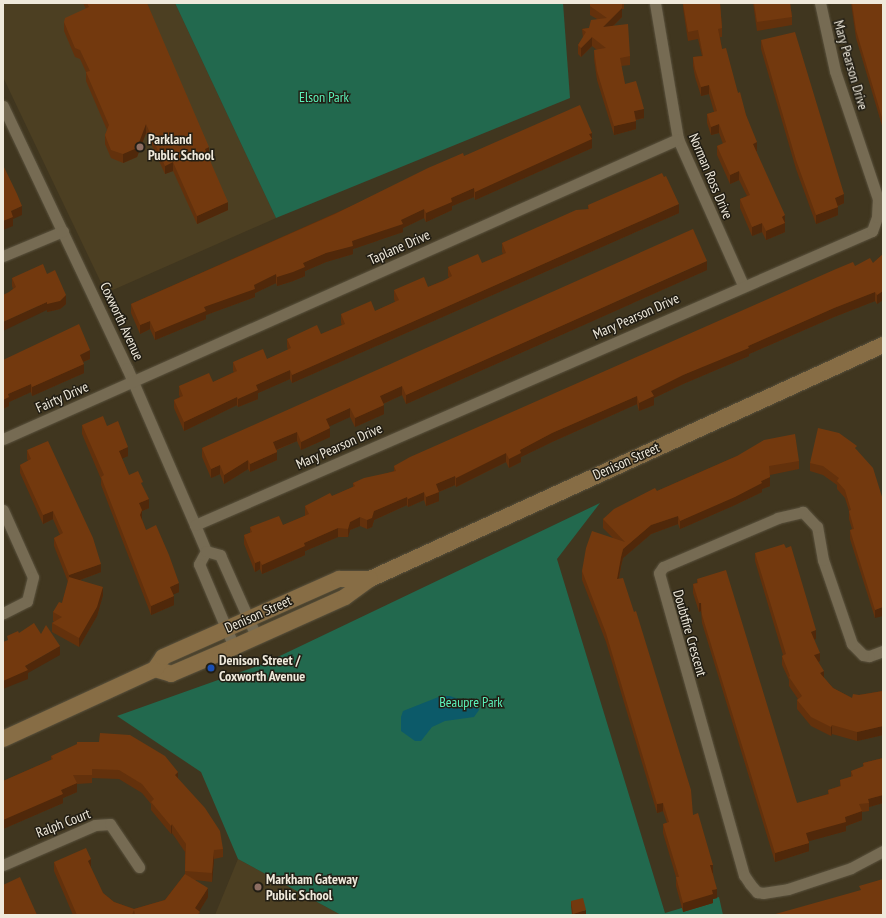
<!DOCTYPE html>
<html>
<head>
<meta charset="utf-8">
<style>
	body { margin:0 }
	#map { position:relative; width:886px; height:918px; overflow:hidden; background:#40361f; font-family:"PT Sans Narrow",sans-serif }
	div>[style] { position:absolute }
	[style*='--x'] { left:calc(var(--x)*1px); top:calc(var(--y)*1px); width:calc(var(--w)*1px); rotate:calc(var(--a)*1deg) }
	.built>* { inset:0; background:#4c3f22 }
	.green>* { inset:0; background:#22694e }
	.water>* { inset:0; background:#0c5a69 }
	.roads { filter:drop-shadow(0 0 1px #5a523e) drop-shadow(0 0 1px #5a523e) }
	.street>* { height:11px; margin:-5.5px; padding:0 5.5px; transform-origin:5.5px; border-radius:5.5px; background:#766b53 }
	.secondary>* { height:16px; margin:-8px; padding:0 8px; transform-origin:8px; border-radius:8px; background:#876d45 }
	.wall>* { inset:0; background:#63310c }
	.shaded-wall>* { inset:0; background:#50280a }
	.building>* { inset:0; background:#73390e }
	.dots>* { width:11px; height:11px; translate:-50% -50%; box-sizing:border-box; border:2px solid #221e14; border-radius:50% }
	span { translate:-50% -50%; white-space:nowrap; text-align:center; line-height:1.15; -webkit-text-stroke:3px #221e14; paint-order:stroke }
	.street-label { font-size:14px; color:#efe9db }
	.park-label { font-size:14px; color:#5cf2ba }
	.poi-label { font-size:14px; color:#efe9db; font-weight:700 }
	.left { translate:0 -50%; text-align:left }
	.frame { position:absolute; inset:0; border:4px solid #efe9db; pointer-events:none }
</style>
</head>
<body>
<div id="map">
	<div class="built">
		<i style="clip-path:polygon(3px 3px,175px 3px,276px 218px,106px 293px,3px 77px)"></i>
		<i style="clip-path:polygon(238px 859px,341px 915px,215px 915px)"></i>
	</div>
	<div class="green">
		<i style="clip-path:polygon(175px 3px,563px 3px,570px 98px,276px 218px)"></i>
		<i style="clip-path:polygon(600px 503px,557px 559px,665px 913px,719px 897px,723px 915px,341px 915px,238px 859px,201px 772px,117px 716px,263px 664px)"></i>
	</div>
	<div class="water">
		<i style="clip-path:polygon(441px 696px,450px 696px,478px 706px,479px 710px,474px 717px,445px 721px,432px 727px,421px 741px,415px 741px,401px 731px,401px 717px,403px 711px)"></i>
	</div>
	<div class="roads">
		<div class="street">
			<i style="--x:655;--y:3;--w:138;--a:80.4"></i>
			<i style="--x:678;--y:139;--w:160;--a:66"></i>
			<i style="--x:3;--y:106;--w:290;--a:64.7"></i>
			<i style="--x:127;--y:368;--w:171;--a:66.6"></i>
			<i style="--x:195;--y:525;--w:28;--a:67"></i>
			<i style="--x:206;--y:551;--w:15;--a:118"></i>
			<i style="--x:199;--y:564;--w:90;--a:67.1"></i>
			<i style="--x:3;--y:256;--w:65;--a:-22.6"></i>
			<i style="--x:3;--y:439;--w:739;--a:-23.96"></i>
			<i style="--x:3;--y:510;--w:73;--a:65.9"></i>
			<i style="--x:33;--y:577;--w:25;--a:104"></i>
			<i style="--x:27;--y:601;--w:27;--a:153"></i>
			<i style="--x:195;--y:525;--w:738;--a:-23.47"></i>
			<i style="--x:872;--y:231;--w:15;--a:-70"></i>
			<i style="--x:877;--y:217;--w:18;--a:-87"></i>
			<i style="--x:878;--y:199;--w:135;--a:-108.6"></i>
			<i style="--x:835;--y:71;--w:70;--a:-102.4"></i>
			<i style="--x:206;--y:551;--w:15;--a:16"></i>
			<i style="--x:220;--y:555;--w:89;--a:66"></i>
			<i style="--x:883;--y:651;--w:15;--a:160"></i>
			<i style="--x:869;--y:656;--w:6;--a:-171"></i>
			<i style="--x:863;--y:655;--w:16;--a:-135"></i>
			<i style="--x:852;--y:644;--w:89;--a:-109"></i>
			<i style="--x:823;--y:560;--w:34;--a:-100"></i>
			<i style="--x:817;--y:527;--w:21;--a:-133"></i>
			<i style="--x:803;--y:512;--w:26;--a:167"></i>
			<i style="--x:778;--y:518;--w:125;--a:156.9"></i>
			<i style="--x:663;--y:567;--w:7;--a:124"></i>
			<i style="--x:659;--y:573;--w:314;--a:74.3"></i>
			<i style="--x:744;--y:875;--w:11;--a:56"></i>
			<i style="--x:750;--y:884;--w:11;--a:49"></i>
			<i style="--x:757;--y:892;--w:6;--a:9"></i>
			<i style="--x:763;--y:893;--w:25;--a:-9"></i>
			<i style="--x:788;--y:889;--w:66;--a:-18.4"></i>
			<i style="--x:851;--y:868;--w:36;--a:-28"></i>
			<i style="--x:3;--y:865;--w:100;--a:-23.5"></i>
			<i style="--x:95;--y:825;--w:15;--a:-4"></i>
			<i style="--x:110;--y:824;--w:52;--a:56"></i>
		</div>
		<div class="secondary">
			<i style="--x:155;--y:669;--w:17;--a:17"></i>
			<i style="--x:171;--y:674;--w:69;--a:-23.2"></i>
			<i style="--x:234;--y:647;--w:122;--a:-24.2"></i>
			<i style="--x:345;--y:597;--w:31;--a:-36"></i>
			<i style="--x:370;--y:579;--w:564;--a:-24.52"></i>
			<i style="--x:3;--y:739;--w:167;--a:-24.7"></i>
			<i style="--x:155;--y:669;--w:14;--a:-56"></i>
			<i style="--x:163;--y:657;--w:193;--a:-23.9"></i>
			<i style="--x:339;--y:579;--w:31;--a:0"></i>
		</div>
	</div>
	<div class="wall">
		<i style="clip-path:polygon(83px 3px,147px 3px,209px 156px,208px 156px,228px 210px,197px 224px,173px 171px,165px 174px,146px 133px,137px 157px,123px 163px,111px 158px,105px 144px,105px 135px,107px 130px,86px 81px,86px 72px,80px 59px,75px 57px,64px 31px,64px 22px,86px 9px)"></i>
		<i style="clip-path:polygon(590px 3px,624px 3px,624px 9px,622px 9px,622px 17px,613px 26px,630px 56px,630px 65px,621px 66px,625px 84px,644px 118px,636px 120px,636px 129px,614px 135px,597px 80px,594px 59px,594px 50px,597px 50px,592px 46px,581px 57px,578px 54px,578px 45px,583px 38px,582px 29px,589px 28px,597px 19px,590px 15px)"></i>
		<i style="clip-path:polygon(683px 3px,720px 3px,722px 28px,722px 37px,720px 37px,722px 49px,746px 115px,757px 151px,756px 151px,785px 224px,785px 232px,766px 240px,762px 232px,752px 236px,740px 208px,740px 199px,747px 196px,739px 180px,730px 184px,717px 155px,717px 146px,723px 144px,719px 133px,711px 135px,707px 123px,707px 114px,714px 112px,709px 94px,701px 96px,695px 77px,693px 66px,693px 57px,702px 56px,698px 39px,688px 41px,683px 8px)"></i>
		<i style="clip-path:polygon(753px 3px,790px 3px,792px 17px,792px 25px,757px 31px)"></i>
		<i style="clip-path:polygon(851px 3px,883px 3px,883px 129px,856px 38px)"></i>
		<i style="clip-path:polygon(761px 40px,844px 203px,838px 206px,838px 215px,816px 224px,796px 169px,761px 49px)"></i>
		<i style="clip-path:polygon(592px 133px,592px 148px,475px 200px,474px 197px,452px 206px,452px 210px,426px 222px,424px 218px,403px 228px,403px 232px,353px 249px,353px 254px,326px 262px,305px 271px,305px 276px,293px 281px,277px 286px,276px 283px,255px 293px,255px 297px,206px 315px,206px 319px,155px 340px,150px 329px,140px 334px,131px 313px,131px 304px,464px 156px)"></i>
		<i style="clip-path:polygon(588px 205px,679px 213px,292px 383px,290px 379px,258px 393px,258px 399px,238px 407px,237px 405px,184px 431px,174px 408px,174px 400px,180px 397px,179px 395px,179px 386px,213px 382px,234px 372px,233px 371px,233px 362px,267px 359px,288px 350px,287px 347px,287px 339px,321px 334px,342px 325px,341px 323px,341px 314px,375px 311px,395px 302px,394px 299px,394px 290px,428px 287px,449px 278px,448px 276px,448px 267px,482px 263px,503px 254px,502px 252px,502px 243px,588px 209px)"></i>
		<i style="clip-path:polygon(883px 254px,883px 300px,877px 304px,875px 301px,834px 317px,749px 354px,749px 356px,683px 384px,654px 398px,654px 405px,639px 411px,637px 404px,552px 442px,521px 457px,521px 462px,509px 468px,506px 462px,456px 487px,455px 485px,439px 492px,439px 501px,426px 506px,424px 500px,408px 507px,407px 505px,374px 520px,372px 527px,367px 529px,360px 526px,350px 530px,348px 537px,338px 537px,305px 551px,305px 555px,262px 574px,260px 569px,255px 572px,244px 544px,244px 535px,250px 533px,250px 527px,283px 525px,305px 516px,305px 506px,332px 496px,353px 487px,353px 483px,394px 471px,394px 466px,855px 266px,873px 263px)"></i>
		<i style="clip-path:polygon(707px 270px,406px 404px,402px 395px,383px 404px,384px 414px,355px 427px,350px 417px,329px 426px,330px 437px,301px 450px,297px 441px,277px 450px,277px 460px,250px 472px,248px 469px,224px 484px,220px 474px,211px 478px,202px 457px,202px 448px)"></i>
		<i style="clip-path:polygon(47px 274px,66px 304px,60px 309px,47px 312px,47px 310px,9px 292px,13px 289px,12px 286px,12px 278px)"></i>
		<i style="clip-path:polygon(90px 359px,83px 362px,84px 373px,32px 396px,31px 392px,9px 402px,9px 406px,3px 409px,3px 360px)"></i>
		<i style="clip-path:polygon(82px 425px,107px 426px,128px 456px,122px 458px,129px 475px,143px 487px,149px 508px,142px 511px,142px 519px,146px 530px,179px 592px,173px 594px,174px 605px,151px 615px,101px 485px,101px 479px,82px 434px)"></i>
		<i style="clip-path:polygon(27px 450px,101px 572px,80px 580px,103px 595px,97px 616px,79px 647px,52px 632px,52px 623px,54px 622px,53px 621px,53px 612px,62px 603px,68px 582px,54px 546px,54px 538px,60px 535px,53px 519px,43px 524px,20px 473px,20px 465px,28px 461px,27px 459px)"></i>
		<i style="clip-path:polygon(857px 450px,883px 500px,875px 618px,850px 539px,850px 530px,852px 529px,849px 519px,849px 511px,845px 498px,837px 489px,837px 485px,823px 475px,810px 471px,810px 463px)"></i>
		<i style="clip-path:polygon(737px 456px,799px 461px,799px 469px,770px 475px,770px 486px,762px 489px,762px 492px,735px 505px,680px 529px,678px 524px,651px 534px,623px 558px,621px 566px,619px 579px,693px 815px,713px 873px,717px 898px,713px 899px,713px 903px,683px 912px,676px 886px,676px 877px,663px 833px,663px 824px,667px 823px,663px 811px,657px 813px,606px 642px,582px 580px,582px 571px,613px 538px,603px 528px,603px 519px,657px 491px)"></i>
		<i style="clip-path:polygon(755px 553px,816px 639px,814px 639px,820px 661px,818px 662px,824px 678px,833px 688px,852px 698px,859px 695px,883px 691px,883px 735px,857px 741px,832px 734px,831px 736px,811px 726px,797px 709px,797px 700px,798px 699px,789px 686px,789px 680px,782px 665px,782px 656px,783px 655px,755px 561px)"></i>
		<i style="clip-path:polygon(697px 579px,797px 803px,828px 794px,828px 790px,840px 786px,840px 780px,851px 777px,851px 771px,863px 767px,863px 763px,883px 758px,883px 803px,869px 807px,869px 811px,862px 812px,862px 820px,846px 826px,846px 831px,809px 841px,809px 851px,775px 862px,702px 623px,701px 611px,699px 612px,693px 593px,693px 584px,697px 583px)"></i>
		<i style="clip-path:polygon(51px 756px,178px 779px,223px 849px,223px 857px,214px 859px,212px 882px,195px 880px,208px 897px,199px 911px,200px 915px,73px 915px,54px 871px,54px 862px,91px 868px,103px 893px,114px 902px,134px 909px,165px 900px,185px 874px,185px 852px,172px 833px,171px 834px,151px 810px,151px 804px,142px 793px,119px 779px,92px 778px,92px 783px,77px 784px,77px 792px,63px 798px,63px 803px,3px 829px,3px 781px,51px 760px)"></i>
		<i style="clip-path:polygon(571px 901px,586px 915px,572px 915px,571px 906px)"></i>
	</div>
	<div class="shaded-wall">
		<i style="clip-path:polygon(622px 8px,622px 17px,603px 36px,603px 27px)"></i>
		<i style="clip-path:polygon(592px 37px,592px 46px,581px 57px,581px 48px)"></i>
		<i style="clip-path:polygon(709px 85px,709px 94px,701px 96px,701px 87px)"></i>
		<i style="clip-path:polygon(644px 109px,644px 118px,634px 120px,634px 111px)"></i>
		<i style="clip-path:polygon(636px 121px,636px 129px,614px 135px,614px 126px)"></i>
		<i style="clip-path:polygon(146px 124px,146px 133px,137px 157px,123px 163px,123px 154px)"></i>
		<i style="clip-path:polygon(719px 124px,719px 133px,711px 135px,711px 127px)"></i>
		<i style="clip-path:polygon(592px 133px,592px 148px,475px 200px,475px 192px)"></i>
		<i style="clip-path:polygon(757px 142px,757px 151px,753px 152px,753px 144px)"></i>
		<i style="clip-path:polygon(209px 147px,209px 156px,205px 158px,205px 149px)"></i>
		<i style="clip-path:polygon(173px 162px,173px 171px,165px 174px,165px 166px)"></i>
		<i style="clip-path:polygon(739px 171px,739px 180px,730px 184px,730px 175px)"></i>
		<i style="clip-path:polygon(474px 188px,474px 197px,452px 206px,452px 210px,426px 222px,426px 213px,451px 198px)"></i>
		<i style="clip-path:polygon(844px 194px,844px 203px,835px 207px,835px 198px)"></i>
		<i style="clip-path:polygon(228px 202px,228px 210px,197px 224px,197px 216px)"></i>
		<i style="clip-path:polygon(679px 204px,679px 213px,292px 383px,292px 375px)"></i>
		<i style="clip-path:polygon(22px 206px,22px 215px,13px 219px,13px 226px,3px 230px,3px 221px,11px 211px)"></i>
		<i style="clip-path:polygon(838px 207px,838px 215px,816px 224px,816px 215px)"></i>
		<i style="clip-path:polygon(424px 209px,424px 218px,403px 228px,403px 232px,353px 249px,353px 254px,326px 262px,305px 271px,305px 276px,293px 281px,277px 286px,277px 277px,303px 263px)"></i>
		<i style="clip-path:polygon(785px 215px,785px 232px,766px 240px,766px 231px,782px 217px)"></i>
		<i style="clip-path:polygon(762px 223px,762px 232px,752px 236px,752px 227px)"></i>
		<i style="clip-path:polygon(707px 261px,707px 270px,406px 404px,406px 395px)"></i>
		<i style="clip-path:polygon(276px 274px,276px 283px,255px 293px,255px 297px,206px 315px,206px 319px,155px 340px,155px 332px,204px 307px)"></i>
		<i style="clip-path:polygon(883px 291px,883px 300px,877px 304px,877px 295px)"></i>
		<i style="clip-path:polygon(875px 292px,875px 301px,834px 317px,749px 354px,749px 356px,683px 384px,654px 398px,654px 405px,639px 411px,639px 403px,651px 391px,683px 375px,834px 308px)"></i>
		<i style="clip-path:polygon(66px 295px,66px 304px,60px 309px,47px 312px,47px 304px)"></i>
		<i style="clip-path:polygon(47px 302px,47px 310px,3px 331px,3px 322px)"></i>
		<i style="clip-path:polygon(150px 321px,150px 329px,140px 334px,140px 325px)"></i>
		<i style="clip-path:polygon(90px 350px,90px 359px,80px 363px,80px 355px)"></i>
		<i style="clip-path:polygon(84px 364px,84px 373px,32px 396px,32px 387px)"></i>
		<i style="clip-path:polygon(290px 370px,290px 379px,258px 393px,258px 399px,238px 407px,238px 399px,256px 385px)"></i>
		<i style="clip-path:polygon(31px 384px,31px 392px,9px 402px,9px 406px,3px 409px,3px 400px,8px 394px)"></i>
		<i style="clip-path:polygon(402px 386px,402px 395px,380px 405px,380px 396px)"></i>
		<i style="clip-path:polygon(637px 396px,637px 404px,552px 442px,521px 457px,521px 462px,509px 468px,509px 459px,520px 450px,552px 433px)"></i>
		<i style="clip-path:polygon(237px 397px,237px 405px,184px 431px,184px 422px)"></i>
		<i style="clip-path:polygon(384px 405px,384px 414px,355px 427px,355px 418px)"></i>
		<i style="clip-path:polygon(350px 408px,350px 417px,326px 428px,326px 419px)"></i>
		<i style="clip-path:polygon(330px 428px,330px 437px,301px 450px,301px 442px)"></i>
		<i style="clip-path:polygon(297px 432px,297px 441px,273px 451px,273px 442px)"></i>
		<i style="clip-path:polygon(128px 447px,128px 456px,119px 460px,119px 451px)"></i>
		<i style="clip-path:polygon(277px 452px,277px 460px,250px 472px,250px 464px)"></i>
		<i style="clip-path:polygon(506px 453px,506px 462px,456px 487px,456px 478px)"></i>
		<i style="clip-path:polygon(248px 460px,248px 469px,224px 484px,224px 475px)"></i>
		<i style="clip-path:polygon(220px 465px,220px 474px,211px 478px,211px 469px)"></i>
		<i style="clip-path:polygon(455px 476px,455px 485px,436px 493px,436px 484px)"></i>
		<i style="clip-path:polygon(770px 477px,770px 486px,762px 489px,762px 492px,735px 505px,680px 529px,680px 521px)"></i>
		<i style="clip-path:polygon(424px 492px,424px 500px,408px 507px,408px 499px)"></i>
		<i style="clip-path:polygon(439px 492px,439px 501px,426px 506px,426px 497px)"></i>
		<i style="clip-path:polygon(407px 497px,407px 505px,374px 520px,372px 527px,367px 529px,367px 520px,374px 511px)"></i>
		<i style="clip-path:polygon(149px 499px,149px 508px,142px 511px,142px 519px,140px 524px,139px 503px)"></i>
		<i style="clip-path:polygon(53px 511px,53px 519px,43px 524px,43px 515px)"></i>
		<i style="clip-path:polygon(678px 516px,678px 524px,651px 534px,623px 558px,621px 566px,617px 588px,617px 579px,621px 557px,623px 549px,651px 525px)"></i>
		<i style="clip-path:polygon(360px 517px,360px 526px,350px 530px,348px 537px,348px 529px,350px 522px)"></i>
		<i style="clip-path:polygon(338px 528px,338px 537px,305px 551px,305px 555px,262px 574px,262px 565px,304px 543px)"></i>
		<i style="clip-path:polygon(260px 561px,260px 569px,255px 572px,255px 563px)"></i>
		<i style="clip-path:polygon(101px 564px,101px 572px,69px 584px,69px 575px)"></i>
		<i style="clip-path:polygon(179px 583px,179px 592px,170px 596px,170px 587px)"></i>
		<i style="clip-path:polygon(103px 587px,103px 595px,97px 616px,79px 647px,79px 638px)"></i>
		<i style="clip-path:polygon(174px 596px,174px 605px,151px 615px,151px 606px)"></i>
		<i style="clip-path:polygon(699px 603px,701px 603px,701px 611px,699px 612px)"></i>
		<i style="clip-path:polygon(883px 607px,883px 616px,875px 618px,875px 610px)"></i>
		<i style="clip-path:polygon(816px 630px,816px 639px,811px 640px,811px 632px)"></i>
		<i style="clip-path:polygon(60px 646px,60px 655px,28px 673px,28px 679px,3px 689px,3px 681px,25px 666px)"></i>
		<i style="clip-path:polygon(820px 653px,820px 661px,814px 664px,814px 655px)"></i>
		<i style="clip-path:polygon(824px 671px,824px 679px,820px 673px)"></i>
		<i style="clip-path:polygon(832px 725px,832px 734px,831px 736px,831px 727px)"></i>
		<i style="clip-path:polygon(883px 726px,883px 735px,857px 741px,857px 732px)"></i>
		<i style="clip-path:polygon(178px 772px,178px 781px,175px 775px)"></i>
		<i style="clip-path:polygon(77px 783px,77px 792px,63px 798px,63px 803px,3px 829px,3px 820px,61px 790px)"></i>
		<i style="clip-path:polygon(883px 795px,883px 803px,869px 807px,869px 803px,868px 799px)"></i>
		<i style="clip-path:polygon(663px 803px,663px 811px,657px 813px,657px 804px)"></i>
		<i style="clip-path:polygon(862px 811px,862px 820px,846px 826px,846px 831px,806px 842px,806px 833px,845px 817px)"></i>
		<i style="clip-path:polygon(172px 824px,172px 833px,171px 834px,171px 826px)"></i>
		<i style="clip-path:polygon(809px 843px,809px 851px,775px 862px,775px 853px)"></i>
		<i style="clip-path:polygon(214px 850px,214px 859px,212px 882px,212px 873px)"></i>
		<i style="clip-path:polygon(91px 859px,91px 868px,88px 861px)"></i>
		<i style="clip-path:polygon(710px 865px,713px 865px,713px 873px,710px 874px)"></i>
		<i style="clip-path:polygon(208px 888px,208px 897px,197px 915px,195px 908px)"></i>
		<i style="clip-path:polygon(717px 889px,717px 898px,713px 899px,713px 903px,683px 912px,683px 903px,712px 890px)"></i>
		<i style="clip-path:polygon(586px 910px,586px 915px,573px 915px,573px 914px)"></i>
	</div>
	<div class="building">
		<i style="clip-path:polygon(87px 3px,147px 3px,209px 147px,205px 149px,228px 202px,197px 216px,173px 162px,165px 166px,146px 124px,137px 148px,123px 154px,111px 150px,105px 135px,109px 125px,86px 72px,90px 71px,80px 50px,75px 48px,64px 22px,65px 18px,89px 7px)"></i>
		<i style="clip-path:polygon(590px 3px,622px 3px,622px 8px,603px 27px,628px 24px,630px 56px,620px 58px,625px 84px,636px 81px,641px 98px,644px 109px,634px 111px,636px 121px,614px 126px,597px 71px,594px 50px,606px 48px,592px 37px,581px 48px,578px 45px,586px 32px,582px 29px,589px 28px,591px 20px,607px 18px,590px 6px)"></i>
		<i style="clip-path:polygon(683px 3px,720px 3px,722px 28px,718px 29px,722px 49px,726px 48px,738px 93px,740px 92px,746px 115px,757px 142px,753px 144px,785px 215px,782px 217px,785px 223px,766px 231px,762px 223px,752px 227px,740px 199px,750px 195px,739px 171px,730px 175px,717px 146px,726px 142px,719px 124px,711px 127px,707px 114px,717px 111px,709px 85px,701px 87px,695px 69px,693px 57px,703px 56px,698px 30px,688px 32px)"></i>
		<i style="clip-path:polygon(754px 3px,790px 3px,792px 17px,757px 22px)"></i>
		<i style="clip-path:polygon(852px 3px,883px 3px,883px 121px,856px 30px)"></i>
		<i style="clip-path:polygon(795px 32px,844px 194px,835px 198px,838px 207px,816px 215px,796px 160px,761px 40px)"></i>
		<i style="clip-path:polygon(580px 105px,592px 133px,589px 134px,592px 139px,475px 192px,474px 188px,451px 198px,452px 202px,426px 213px,424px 209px,401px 220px,403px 224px,352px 241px,353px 246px,326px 253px,303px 263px,305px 267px,293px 272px,277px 277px,276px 274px,254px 285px,255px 289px,204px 307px,206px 311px,155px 332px,150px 321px,140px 325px,131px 304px,335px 214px,428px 168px,463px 153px,464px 156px)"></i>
		<i style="clip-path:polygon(3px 165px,17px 194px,22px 206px,11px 211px,13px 217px,3px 221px)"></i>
		<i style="clip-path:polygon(662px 173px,664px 177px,666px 176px,679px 204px,292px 375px,290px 370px,256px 385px,258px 390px,238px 399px,237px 397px,184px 422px,174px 400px,183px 396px,179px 386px,209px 373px,213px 382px,237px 371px,233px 362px,263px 349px,267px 359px,291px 348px,287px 339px,317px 325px,321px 334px,345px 324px,341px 314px,371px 301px,375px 311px,399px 300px,394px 290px,424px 277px,428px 287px,443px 281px,452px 276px,448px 267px,478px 254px,482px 263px,506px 253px,502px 243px,576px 210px,589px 209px,588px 205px)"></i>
		<i style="clip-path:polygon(693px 229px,707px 261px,406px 395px,402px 386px,380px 396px,384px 405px,355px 418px,350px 408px,326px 419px,330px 428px,301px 442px,297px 432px,273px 442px,277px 452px,250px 464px,248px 460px,224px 475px,220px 465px,211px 469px,202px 448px)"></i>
		<i style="clip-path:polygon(883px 254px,883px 291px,877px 295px,875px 292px,834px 308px,748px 346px,749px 348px,683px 375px,651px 391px,654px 396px,639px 403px,637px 396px,552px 433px,520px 450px,521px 453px,509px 459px,506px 453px,456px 478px,455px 476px,436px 484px,439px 492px,426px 497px,424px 492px,408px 499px,407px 497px,374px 511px,372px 518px,367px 520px,360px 517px,350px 522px,348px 529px,338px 528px,304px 543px,305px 546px,262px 565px,260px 561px,255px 563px,244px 535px,252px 532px,250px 527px,279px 516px,283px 525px,309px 514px,305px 506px,330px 493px,332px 496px,355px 486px,353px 483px,364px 478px,396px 471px,394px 466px,410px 457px,836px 269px,853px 262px,855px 266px,870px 258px,873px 263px)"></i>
		<i style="clip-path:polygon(43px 264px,47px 274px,55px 270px,66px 295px,60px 301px,47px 304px,47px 302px,3px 322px,3px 295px,9px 292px,16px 287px,12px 278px)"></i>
		<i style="clip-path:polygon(79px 324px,90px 350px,80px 355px,84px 364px,32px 387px,31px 384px,8px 394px,9px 397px,3px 400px,3px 360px)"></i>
		<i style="clip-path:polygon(103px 416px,107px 426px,118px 421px,128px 447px,119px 451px,129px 475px,138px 471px,143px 482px,141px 483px,149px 499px,139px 503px,142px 510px,140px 515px,146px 530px,156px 525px,169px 555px,179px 583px,170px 587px,174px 596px,151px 606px,101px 477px,104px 475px,82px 425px)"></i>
		<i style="clip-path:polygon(818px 428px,839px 433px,857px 446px,855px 448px,873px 468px,883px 500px,883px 607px,875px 610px,850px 530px,854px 529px,849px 511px,851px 510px,845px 490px,837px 481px,839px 478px,823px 466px,810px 463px)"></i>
		<i style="clip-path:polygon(795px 434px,799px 461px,769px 466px,770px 477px,761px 481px,762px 483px,735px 497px,680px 521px,678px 516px,651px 525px,623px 549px,621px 557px,617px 579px,623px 578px,634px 612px,636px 611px,691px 790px,693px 815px,698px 813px,713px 865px,710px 865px,717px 889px,712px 890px,713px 894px,683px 903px,676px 877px,679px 877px,663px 824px,669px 822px,663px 803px,657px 804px,606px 633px,582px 571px,586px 548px,592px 531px,625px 542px,603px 519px,614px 509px,655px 488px,657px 491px,737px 456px,764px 440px)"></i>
		<i style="clip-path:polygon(48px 441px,93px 538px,101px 564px,69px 575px,54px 538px,63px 533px,53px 511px,43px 515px,20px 465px,31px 459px,27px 450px)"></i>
		<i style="clip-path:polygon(784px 544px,786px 548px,791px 546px,816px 630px,811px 632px,820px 653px,814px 655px,824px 671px,820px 673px,833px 688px,852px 698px,853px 694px,859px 695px,883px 691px,883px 726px,857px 732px,832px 725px,831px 727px,811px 717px,797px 700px,802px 696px,789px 677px,790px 676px,782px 656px,786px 654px,755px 553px)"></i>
		<i style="clip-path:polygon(726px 570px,797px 803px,829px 794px,828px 790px,841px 786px,840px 780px,853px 776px,851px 771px,864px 766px,863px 763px,883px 758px,883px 795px,868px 799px,869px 803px,859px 804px,862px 811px,845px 817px,846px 822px,806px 833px,809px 843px,775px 853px,702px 615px,701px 603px,699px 603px,693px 584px,698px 583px,697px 579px)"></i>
		<i style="clip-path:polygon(69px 577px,103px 587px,97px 607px,79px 638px,52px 623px,62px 617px,53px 612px,59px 602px,62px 603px)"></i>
		<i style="clip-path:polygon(34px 623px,41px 634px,46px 625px,60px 646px,25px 666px,28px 670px,3px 681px,3px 642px,8px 640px,7px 636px,18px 631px,19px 633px)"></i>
		<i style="clip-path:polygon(100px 733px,130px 735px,165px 756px,178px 772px,175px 775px,205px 808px,220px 831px,223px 849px,214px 850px,212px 873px,185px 871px,186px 844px,172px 824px,171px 826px,151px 802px,154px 799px,142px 784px,119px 770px,92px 769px,92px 775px,73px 775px,77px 783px,61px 790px,63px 794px,3px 820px,3px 781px,53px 759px,51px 756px,77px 744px,77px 742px,99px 742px)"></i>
		<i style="clip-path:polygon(86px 848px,91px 859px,88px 861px,103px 893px,114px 902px,134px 909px,165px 900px,185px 874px,208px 888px,195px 908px,200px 912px,197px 915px,135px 915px,134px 910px,132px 915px,77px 915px,54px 862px)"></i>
		<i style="clip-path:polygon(20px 877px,37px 915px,3px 915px,3px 885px)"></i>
		<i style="clip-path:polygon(883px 879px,883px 915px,772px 915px,861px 890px,859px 886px)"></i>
		<i style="clip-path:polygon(583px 898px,586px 910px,573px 914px,571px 901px)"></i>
	</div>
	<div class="dots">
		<i style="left:140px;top:147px;background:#8d6e63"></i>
		<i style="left:211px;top:668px;background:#1a4fb4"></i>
		<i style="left:258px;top:887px;background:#8d6e63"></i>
	</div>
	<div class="street-label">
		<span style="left:851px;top:65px;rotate:74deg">Mary Pearson Drive</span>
		<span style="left:711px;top:176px;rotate:67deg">Norman Ross Drive</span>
		<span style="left:399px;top:247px;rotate:-24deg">Taplane Drive</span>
		<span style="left:636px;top:316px;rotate:-24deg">Mary Pearson Drive</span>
		<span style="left:122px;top:321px;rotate:65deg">Coxworth Avenue</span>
		<span style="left:62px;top:397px;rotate:-24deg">Fairty Drive</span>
		<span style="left:339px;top:446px;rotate:-24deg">Mary Pearson Drive</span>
		<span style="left:626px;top:461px;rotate:-24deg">Denison Street</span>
		<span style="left:258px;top:614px;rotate:-24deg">Denison Street</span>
		<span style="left:690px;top:633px;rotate:74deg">Doubtfire Crescent</span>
		<span style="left:63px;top:823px;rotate:-21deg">Ralph Court</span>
	</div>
	<div class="park-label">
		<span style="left:324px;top:97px">Elson Park</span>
		<span style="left:471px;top:702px">Beaupre Park</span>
	</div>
	<div class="poi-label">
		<span class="left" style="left:148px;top:147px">Parkland<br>Public School</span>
		<span class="left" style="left:219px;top:668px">Denison Street /<br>Coxworth Avenue</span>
		<span class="left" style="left:266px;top:887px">Markham Gateway<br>Public School</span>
	</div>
	<div class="frame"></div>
</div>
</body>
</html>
